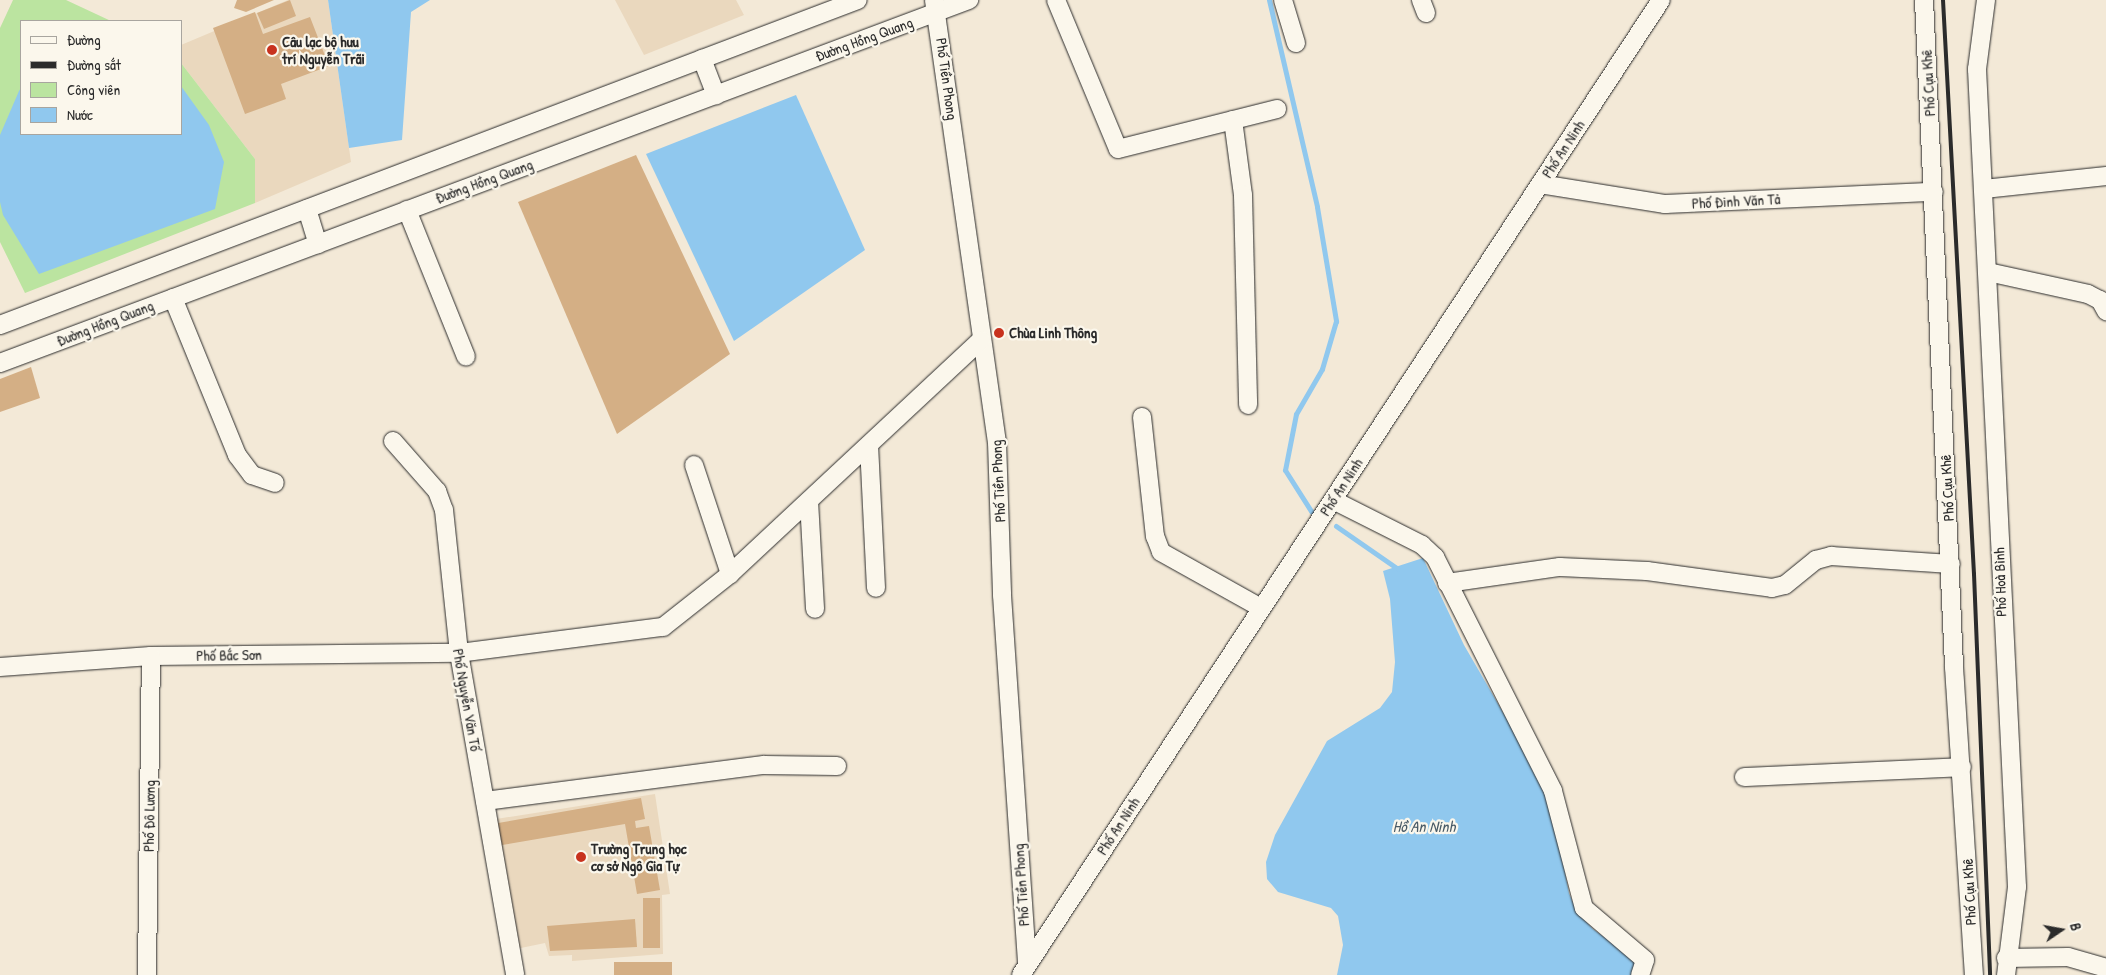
<!DOCTYPE html>
<html>
<head>
<meta charset="utf-8">
<style>
	body { margin:0 }
	#map { position:relative; width:2106px; height:975px; overflow:hidden; background:#f3e9d7; font-family:"Patrick Hand",sans-serif }
	div>[style] { position:absolute }
	[style*='--x'] { left:calc(var(--x)*1px); top:calc(var(--y)*1px); width:calc(var(--w)*1px); rotate:calc(var(--a)*1deg) }
	.built>* { inset:0; background:#ead8be }
	.green>* { inset:0; background:#bbe4a0 }
	.water>* { inset:0; background:#90c8ee }
	.stream>* { height:5px; margin:-2.5px; padding:0 2.5px; transform-origin:2.5px; border-radius:2.5px; background:#90c8ee }
	.building>* { inset:0; background:#d4af85 }
	.roads { filter:drop-shadow(0 0 1px #2b2b2b) drop-shadow(0 0 1px #2b2b2b) }
	.minor>* { height:18px; margin:-9px; padding:0 9px; transform-origin:9px; border-radius:9px; background:#fbf7ec }
	.rail>* { height:4px; margin:-2px; padding:0 2px; transform-origin:2px; border-radius:2px; background:#2b2b2b }
	.dots>* { width:14px; height:14px; translate:-50% -50%; box-sizing:border-box; border:2px solid #fbf7ec; border-radius:50% }
	span { translate:-50% -50%; white-space:nowrap; text-align:center; line-height:1.15; -webkit-text-stroke:4.5px #fbf7ec; paint-order:stroke }
	.street-label { font-size:15px; color:#2b2b2b }
	.poi-label { font-size:15px; color:#2b2b2b; font-weight:700 }
	.left { translate:0 -50%; text-align:left }
	.water-label { font-size:16px; color:#495a66; font-style:italic }
	.legend { position:absolute; left:20px; top:20px; width:162px; height:115px; box-sizing:border-box; background:#fbf7ec; border:1px solid #a8a59f; margin:0; padding:6px 9px; list-style:none; font-size:15px; color:#2b2b2b }
	.legend li { display:flex; align-items:center; gap:10px; height:25px }
	.legend b { width:25px; border:1px solid #a8a59f }
	.north { position:absolute; left:2036px; top:905px; width:50px; height:50px; -webkit-text-stroke:4px #fbf7ec; paint-order:stroke; rotate:78deg; font-size:14px; font-weight:700; line-height:20px; text-align:center; color:#2b2b2b }
	.north::after { content:''; display:block; margin:auto; width:18px; height:22px; background:#2b2b2b; clip-path:polygon(50% 0,100% 100%,50% 72%,0 100%) }
</style>
</head>
<body>
<div id="map">
	<div class="built">
		<i style="clip-path:polygon(288px 0,328px 0,351px 162px,255px 203px,255px 159px,181px 63px,181px 45px)"></i>
		<i style="clip-path:polygon(615px 0,736px 0,744px 15px,644px 55px)"></i>
		<i style="clip-path:polygon(655px 794px,670px 894px,662px 895px,663px 954px,572px 961px,572px 955px,549px 956px,545px 943px,516px 949px,490px 820px)"></i>
	</div>
	<div class="green">
		<i style="clip-path:polygon(13px 0,66px 0,111px 21px,21px 21px,21px 134px,181px 134px,181px 63px,255px 159px,255px 203px,25px 293px,0 242px,0 28px)"></i>
	</div>
	<div class="water">
		<i style="clip-path:polygon(328px 0,430px 0,411px 12px,402px 140px,349px 148px)"></i>
		<i style="clip-path:polygon(181px 86px,209px 125px,224px 162px,215px 209px,39px 274px,3px 215px,0 202px,0 135px,19px 91px,21px 88px,21px 134px,181px 134px)"></i>
		<i style="clip-path:polygon(796px 95px,865px 250px,734px 341px,646px 154px)"></i>
		<i style="clip-path:polygon(1423px 558px,1464px 645px,1537px 771px,1554px 815px,1569px 893px,1577px 912px,1593px 929px,1636px 960px,1633px 975px,1337px 975px,1343px 945px,1338px 916px,1331px 908px,1278px 892px,1267px 879px,1266px 862px,1275px 835px,1327px 741px,1380px 708px,1392px 692px,1395px 662px,1390px 599px,1383px 571px)"></i>
	</div>
	<div class="stream">
		<i style="--x:1269;--y:0;--w:212;--a:76.9"></i>
		<i style="--x:1317;--y:207;--w:116;--a:80.5"></i>
		<i style="--x:1336;--y:321;--w:50;--a:106.3"></i>
		<i style="--x:1322;--y:369;--w:52;--a:120"></i>
		<i style="--x:1296;--y:414;--w:57;--a:101.1"></i>
		<i style="--x:1285;--y:470;--w:49;--a:57.6"></i>
		<i style="--x:1336;--y:526;--w:75;--a:34.7"></i>
	</div>
	<div class="building">
		<i style="clip-path:polygon(237px 0,274px 0,246px 12px,234px 8px)"></i>
		<i style="clip-path:polygon(290px 0,296px 16px,264px 29px,257px 13px)"></i>
		<i style="clip-path:polygon(255px 12px,263px 34px,310px 17px,329px 66px,281px 84px,286px 99px,245px 114px,213px 28px)"></i>
		<i style="clip-path:polygon(636px 155px,730px 354px,617px 434px,518px 202px)"></i>
		<i style="clip-path:polygon(31px 367px,40px 398px,0 412px,0 379px)"></i>
		<i style="clip-path:polygon(641px 798px,645px 819px,635px 821px,636px 828px,649px 826px,660px 890px,637px 894px,625px 824px,502px 845px,498px 823px)"></i>
		<i style="clip-path:polygon(643px 898px,660px 898px,660px 948px,643px 948px)"></i>
		<i style="clip-path:polygon(635px 919px,637px 947px,550px 951px,547px 926px)"></i>
		<i style="clip-path:polygon(614px 962px,672px 962px,672px 975px,614px 975px)"></i>
	</div>
	<div class="roads">
		<div class="minor">
			<i style="--x:934;--y:0;--w:446;--a:81.9"></i>
			<i style="--x:997;--y:442;--w:153;--a:88.1"></i>
			<i style="--x:1002;--y:595;--w:371;--a:86.1"></i>
			<i style="--x:1056;--y:0;--w:161;--a:67.4"></i>
			<i style="--x:1118;--y:149;--w:164;--a:-14.1"></i>
			<i style="--x:1283;--y:0;--w:45;--a:73.2"></i>
			<i style="--x:1421;--y:0;--w:14;--a:69"></i>
			<i style="--x:1924;--y:0;--w:668;--a:87.42"></i>
			<i style="--x:1954;--y:667;--w:309;--a:86.3"></i>
			<i style="--x:1986;--y:0;--w:70;--a:97.4"></i>
			<i style="--x:1977;--y:69;--w:819;--a:87.2"></i>
			<i style="--x:2017;--y:887;--w:89;--a:97.1"></i>
			<i style="--x:702;--y:59;--w:39;--a:69"></i>
			<i style="--x:1233;--y:120;--w:76;--a:82.4"></i>
			<i style="--x:1243;--y:195;--w:210;--a:88.6"></i>
			<i style="--x:1540;--y:184;--w:127;--a:9.1"></i>
			<i style="--x:1665;--y:204;--w:269;--a:-2.6"></i>
			<i style="--x:1984;--y:189;--w:123;--a:-6.1"></i>
			<i style="--x:307;--y:209;--w:37;--a:73"></i>
			<i style="--x:407;--y:210;--w:158;--a:68.1"></i>
			<i style="--x:1988;--y:272;--w:102;--a:12.4"></i>
			<i style="--x:2088;--y:294;--w:13;--a:27"></i>
			<i style="--x:2100;--y:300;--w:13;--a:61"></i>
			<i style="--x:173;--y:298;--w:170;--a:67.8"></i>
			<i style="--x:237;--y:455;--w:25;--a:53"></i>
			<i style="--x:252;--y:475;--w:24;--a:19"></i>
			<i style="--x:0;--y:325;--w:917;--a:-20.75"></i>
			<i style="--x:0;--y:363;--w:1035;--a:-20.54"></i>
			<i style="--x:1142;--y:417;--w:120;--a:83.8"></i>
			<i style="--x:1155;--y:536;--w:17;--a:69"></i>
			<i style="--x:1161;--y:552;--w:115;--a:29.2"></i>
			<i style="--x:393;--y:441;--w:67;--a:48.7"></i>
			<i style="--x:437;--y:491;--w:20;--a:70"></i>
			<i style="--x:444;--y:510;--w:144;--a:84"></i>
			<i style="--x:459;--y:653;--w:327;--a:80.1"></i>
			<i style="--x:869;--y:445;--w:143;--a:87.2"></i>
			<i style="--x:694;--y:465;--w:115;--a:71.7"></i>
			<i style="--x:1333;--y:500;--w:100;--a:26.8"></i>
			<i style="--x:1422;--y:545;--w:18;--a:43"></i>
			<i style="--x:1435;--y:557;--w:262;--a:63.2"></i>
			<i style="--x:1553;--y:791;--w:121;--a:75.2"></i>
			<i style="--x:1584;--y:908;--w:80;--a:40.4"></i>
			<i style="--x:1645;--y:960;--w:16;--a:108"></i>
			<i style="--x:809;--y:501;--w:108;--a:86.8"></i>
			<i style="--x:1447;--y:583;--w:114;--a:-8.1"></i>
			<i style="--x:1560;--y:567;--w:87;--a:2.6"></i>
			<i style="--x:1647;--y:571;--w:126;--a:7.7"></i>
			<i style="--x:1772;--y:588;--w:13;--a:-13"></i>
			<i style="--x:1785;--y:585;--w:40;--a:-39"></i>
			<i style="--x:1816;--y:560;--w:16;--a:-15"></i>
			<i style="--x:1831;--y:556;--w:120;--a:3.8"></i>
			<i style="--x:0;--y:667;--w:151;--a:-4.2"></i>
			<i style="--x:151;--y:656;--w:308;--a:-0.6"></i>
			<i style="--x:459;--y:653;--w:206;--a:-7.3"></i>
			<i style="--x:663;--y:627;--w:85;--a:-38.3"></i>
			<i style="--x:730;--y:574;--w:343;--a:-43"></i>
			<i style="--x:1744;--y:777;--w:218;--a:-2.6"></i>
			<i style="--x:485;--y:801;--w:281;--a:-7.4"></i>
			<i style="--x:764;--y:765;--w:73;--a:0.8"></i>
			<i style="--x:2006;--y:958;--w:62;--a:-0.9"></i>
			<i style="--x:2068;--y:957;--w:40;--a:16"></i>
			<i style="--x:147;--y:975;--w:319;--a:-89.3"></i>
			<i style="--x:1021;--y:975;--w:1166;--a:-56.72"></i>
		</div>
	</div>
	<div class="rail">
		<i style="--x:1943;--y:0;--w:575;--a:86.91"></i>
		<i style="--x:1974;--y:574;--w:401;--a:87.7"></i>
	</div>
	<div class="dots">
		<i style="left:272px;top:50px;background:#c8321e"></i>
		<i style="left:999px;top:333px;background:#c8321e"></i>
		<i style="left:581px;top:857px;background:#c8321e"></i>
	</div>
	<div class="street-label">
		<span style="left:864px;top:39px;rotate:-20deg">Đường Hồng Quang</span>
		<span style="left:947px;top:79px;rotate:82deg">Phố Tiền Phong</span>
		<span style="left:1928px;top:83px;rotate:-93deg">Phố Cựu Khê</span>
		<span style="left:1563px;top:149px;rotate:-57deg">Phố An Ninh</span>
		<span style="left:484px;top:181px;rotate:-20deg">Đường Hồng Quang</span>
		<span style="left:1736px;top:201px;rotate:-3deg">Phố Đinh Văn Tả</span>
		<span style="left:105px;top:323px;rotate:-21deg">Đường Hồng Quang</span>
		<span style="left:998px;top:481px;rotate:-93deg">Phố Tiền Phong</span>
		<span style="left:1341px;top:487px;rotate:-57deg">Phố An Ninh</span>
		<span style="left:1947px;top:488px;rotate:-93deg">Phố Cựu Khê</span>
		<span style="left:2000px;top:582px;rotate:-92deg">Phố Hoà Bình</span>
		<span style="left:229px;top:655px;rotate:-1deg">Phố Bắc Sơn</span>
		<span style="left:467px;top:700px;rotate:80deg">Phố Nguyễn Văn Tố</span>
		<span style="left:149px;top:816px;rotate:-89deg">Phố Đô Lương</span>
		<span style="left:1118px;top:826px;rotate:-57deg">Phố An Ninh</span>
		<span style="left:1021px;top:885px;rotate:-94deg">Phố Tiền Phong</span>
		<span style="left:1969px;top:892px;rotate:-93deg">Phố Cựu Khê</span>
	</div>
	<div class="poi-label">
		<span class="left" style="left:282px;top:50px">Câu lạc bộ hưu<br>trí Nguyễn Trãi</span>
		<span class="left" style="left:1009px;top:333px">Chùa Linh Thông</span>
		<span class="left" style="left:591px;top:857px">Trường Trung học<br>cơ sở Ngô Gia Tự</span>
	</div>
	<div class="water-label">
		<span style="left:1424px;top:826px">Hồ An Ninh</span>
	</div>
	<ul class="legend">
	<li><b style="height:6px;background:#fbf7ec"></b>Đường</li>
	<li><b style="height:6px;background:#2b2b2b"></b>Đường sắt</li>
	<li><b style="height:14px;background:#bbe4a0"></b>Công viên</li>
	<li><b style="height:14px;background:#90c8ee"></b>Nước</li>
	</ul>
	<div class="north">B</div>
</div>
</body>
</html>
